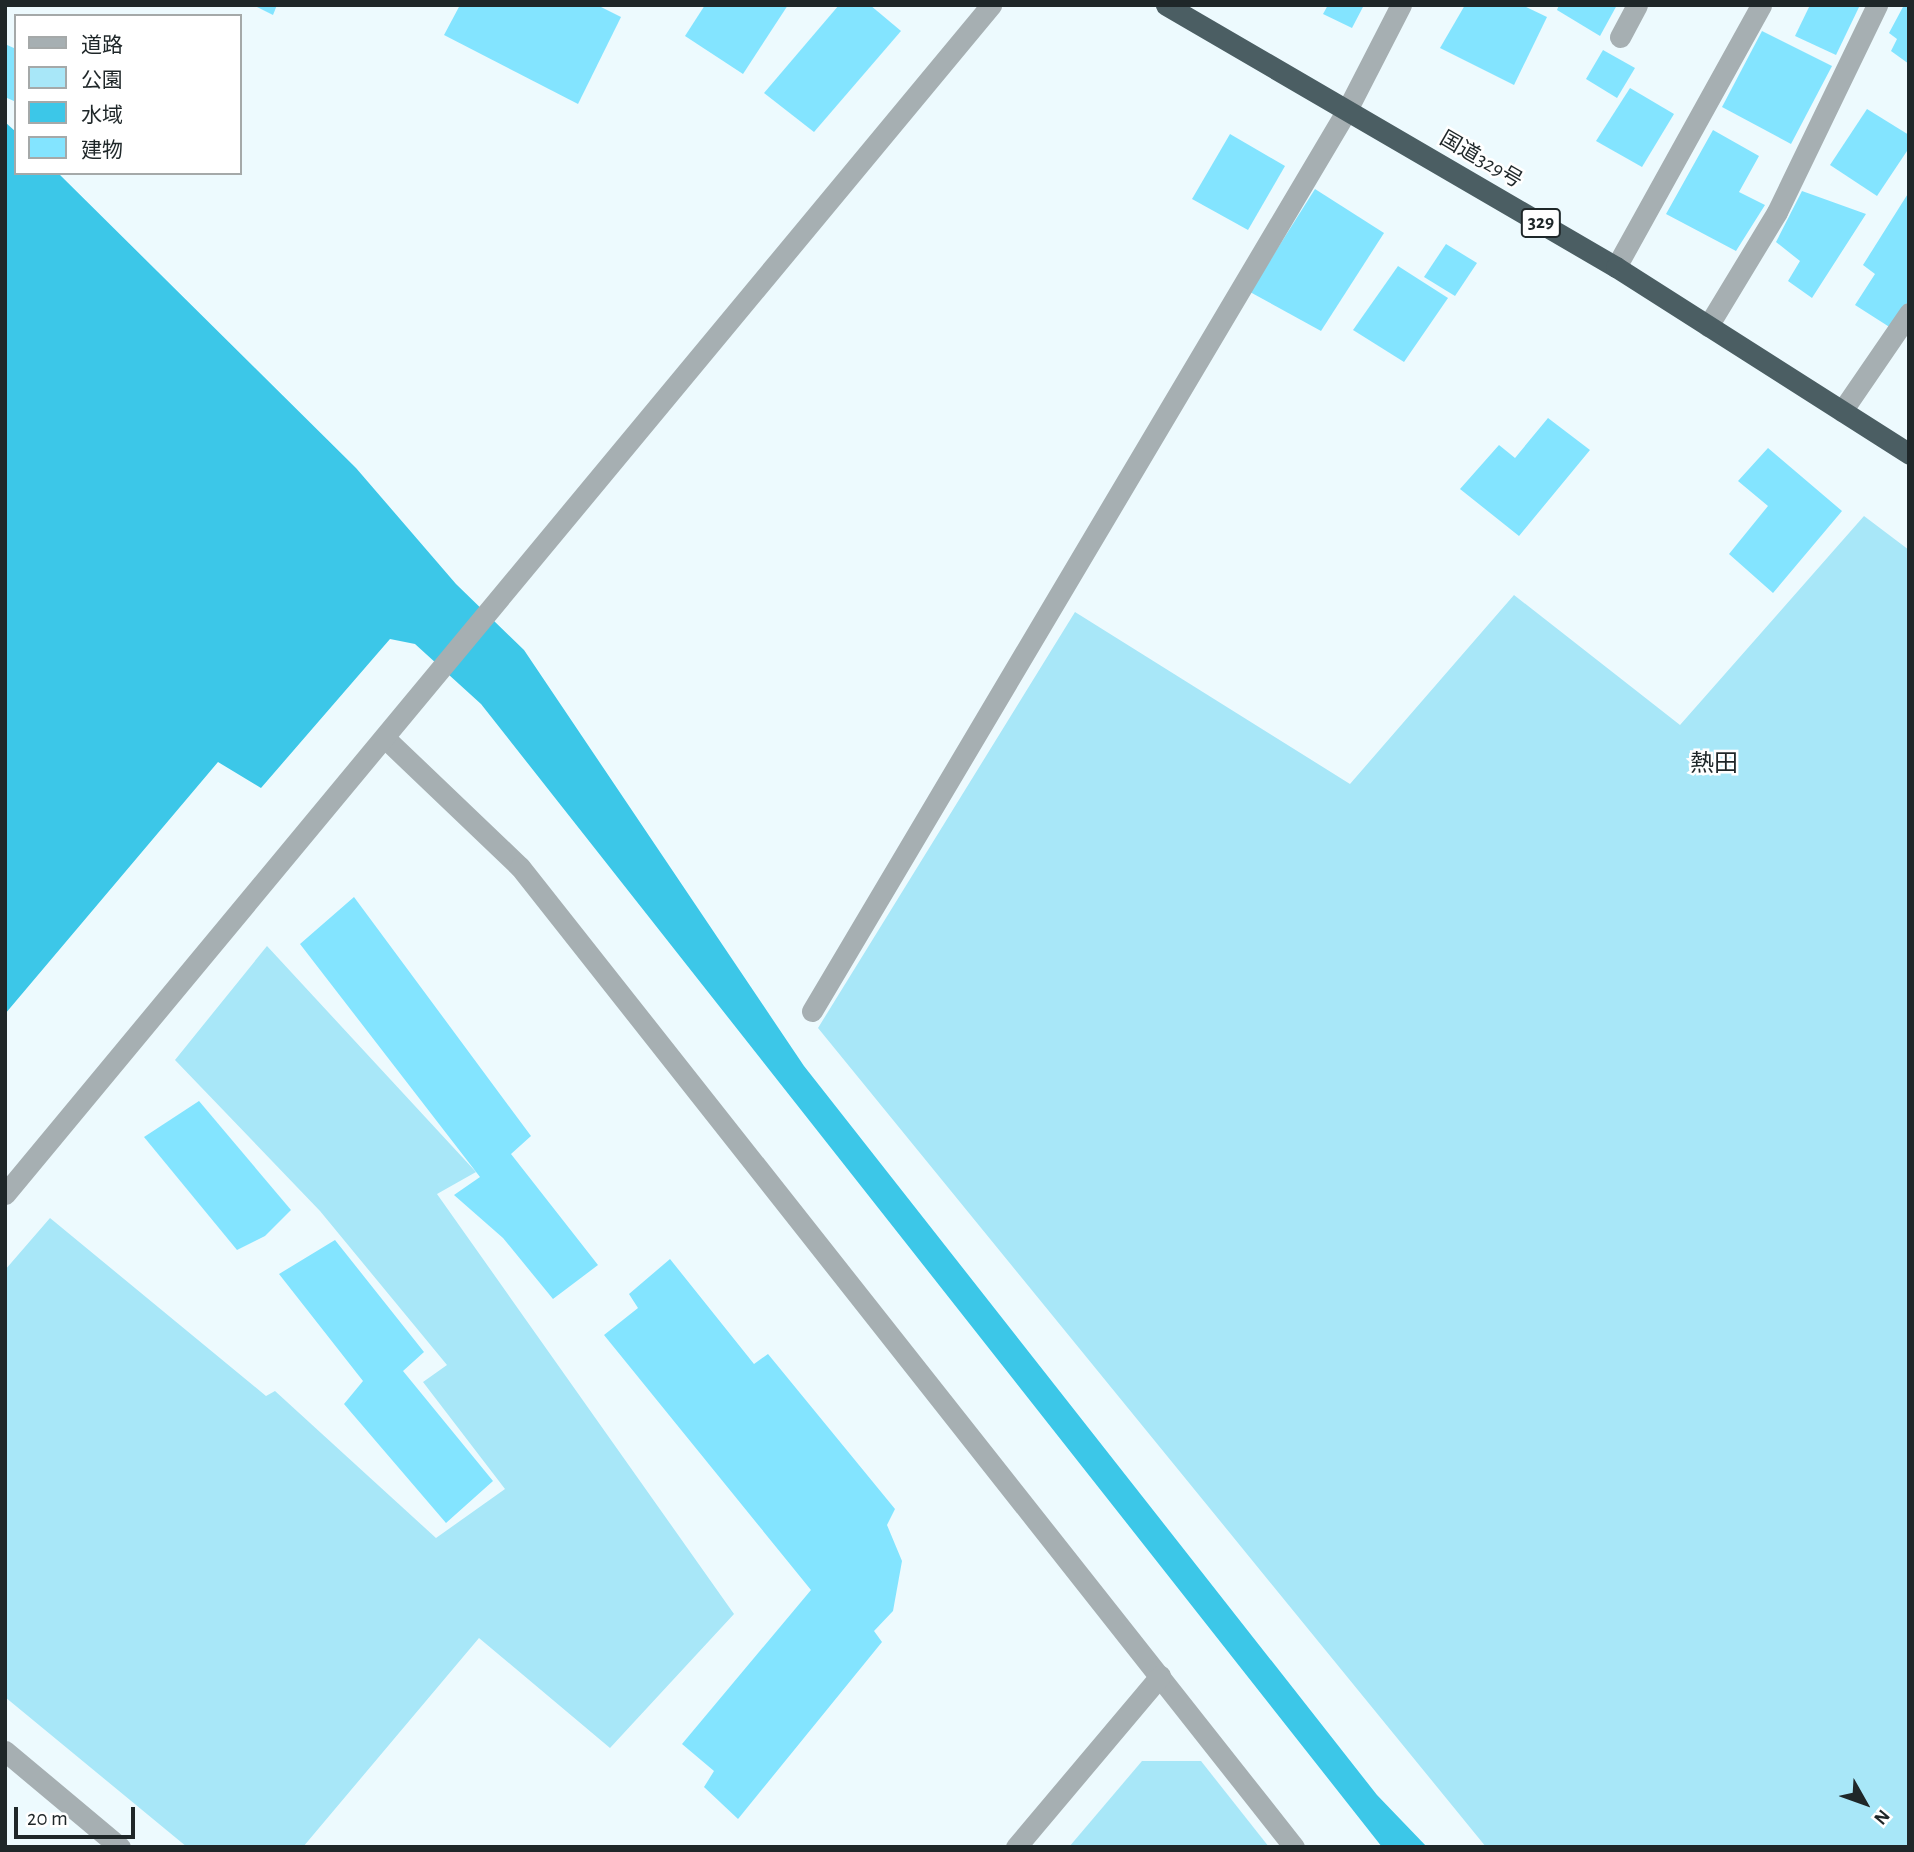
<!DOCTYPE html>
<html>
<head>
<meta charset="utf-8">
<style>
	body { margin:0 }
	#map { position:relative; width:1914px; height:1852px; overflow:hidden; background:#edfafe; font-family:"Alegreya Sans","Noto Sans JP",sans-serif }
	div>[style] { position:absolute }
	[style*='--x'] { left:calc(var(--x)*1px); top:calc(var(--y)*1px); width:calc(var(--w)*1px); rotate:calc(var(--a)*1deg) }
	.green>* { inset:0; background:#a8e7f8 }
	.water>* { inset:0; background:#3cc7e8 }
	.building>* { inset:0; background:#83e4ff }
	.minor>* { height:21px; margin:-10.5px; padding:0 10.5px; transform-origin:10.5px; border-radius:10.5px; background:#a6afb2 }
	.highway>* { height:21px; margin:-10.5px; padding:0 10.5px; transform-origin:10.5px; border-radius:10.5px; background:#4b5e63 }
	span { translate:-50% -50%; white-space:nowrap; text-align:center; line-height:1.15; -webkit-text-stroke:5px #fff; paint-order:stroke }
	.shield-label span { padding:2px 5px; background:#fff; border:2px solid; border-radius:5px; -webkit-text-stroke-width:0 }
	.shield-label { font-size:19px; color:#1f2729; font-weight:700 }
	.street-label { font-size:21px; color:#1f2729 }
	.quarter-label { font-size:24px; color:#1f2729 }
	.frame { position:absolute; inset:0; border:7px solid #1f2729; pointer-events:none }
	.legend { position:absolute; left:14px; top:14px; width:228px; height:161px; box-sizing:border-box; background:#fff; border:2px solid #a5a9a9; margin:0; padding:9px 12px; list-style:none; font-size:21px; color:#1f2729 }
	.legend li { display:flex; align-items:center; gap:14px; height:35px }
	.legend b { width:35px; border:2px solid #a5a9a9 }
	.north { position:absolute; left:1830px; top:1768px; width:70px; height:70px; -webkit-text-stroke:5px #fff; paint-order:stroke; rotate:130deg; font-size:19px; font-weight:700; line-height:28px; text-align:center; color:#1f2729 }
	.north::after { content:''; display:block; margin:auto; width:24px; height:32px; background:#1f2729; clip-path:polygon(50% 0,100% 100%,50% 72%,0 100%) }
	.scale { position:absolute; left:14px; top:1807px; width:121px; height:32px; box-sizing:border-box; border:4px solid #1f2729; border-top:0; padding-left:9px; font-size:21px; line-height:24px; white-space:nowrap; color:#1f2729; -webkit-text-stroke:5px #fff; paint-order:stroke }
</style>
</head>
<body>
<div id="map">
	<div class="green">
		<i style="clip-path:polygon(1864px 516px,1909px 550px,1909px 1847px,1486px 1847px,818px 1028px,1075px 612px,1350px 784px,1514px 595px,1680px 725px)"></i>
		<i style="clip-path:polygon(267px 946px,476px 1172px,437px 1194px,734px 1614px,610px 1748px,479px 1638px,303px 1847px,187px 1847px,5px 1697px,5px 1270px,50px 1218px,266px 1396px,275px 1391px,436px 1538px,505px 1489px,423px 1382px,447px 1365px,320px 1211px,175px 1060px)"></i>
		<i style="clip-path:polygon(1142px 1761px,1201px 1761px,1269px 1847px,1069px 1847px)"></i>
	</div>
	<div class="water">
		<i style="clip-path:polygon(5px 122px,16px 132px,16px 173px,58px 173px,356px 468px,456px 584px,524px 650px,804px 1066px,1377px 1795px,1427px 1847px,1382px 1847px,481px 704px,415px 644px,390px 639px,261px 788px,218px 762px,5px 1014px)"></i>
	</div>
	<div class="building">
		<i style="clip-path:polygon(253px 5px,277px 5px,273px 15px)"></i>
		<i style="clip-path:polygon(460px 5px,597px 5px,621px 17px,578px 104px,444px 35px)"></i>
		<i style="clip-path:polygon(705px 5px,788px 5px,743px 74px,685px 36px)"></i>
		<i style="clip-path:polygon(839px 5px,870px 5px,901px 31px,814px 132px,764px 93px)"></i>
		<i style="clip-path:polygon(1328px 5px,1364px 5px,1352px 28px,1323px 14px)"></i>
		<i style="clip-path:polygon(1465px 5px,1522px 5px,1547px 17px,1514px 85px,1440px 48px)"></i>
		<i style="clip-path:polygon(1559px 5px,1617px 5px,1600px 36px,1557px 10px)"></i>
		<i style="clip-path:polygon(1810px 5px,1860px 5px,1836px 55px,1795px 36px)"></i>
		<i style="clip-path:polygon(1904px 5px,1909px 5px,1909px 64px,1891px 51px,1897px 39px,1889px 33px)"></i>
		<i style="clip-path:polygon(1762px 31px,1832px 66px,1791px 144px,1722px 107px)"></i>
		<i style="clip-path:polygon(5px 44px,16px 49px,16px 102px,5px 97px)"></i>
		<i style="clip-path:polygon(1603px 50px,1635px 68px,1617px 98px,1586px 79px)"></i>
		<i style="clip-path:polygon(1630px 88px,1674px 114px,1642px 167px,1596px 141px)"></i>
		<i style="clip-path:polygon(1867px 109px,1909px 135px,1909px 148px,1877px 196px,1830px 165px)"></i>
		<i style="clip-path:polygon(1713px 130px,1759px 156px,1739px 192px,1765px 205px,1736px 251px,1666px 214px)"></i>
		<i style="clip-path:polygon(1230px 134px,1285px 166px,1248px 230px,1192px 199px)"></i>
		<i style="clip-path:polygon(1315px 189px,1384px 233px,1321px 331px,1250px 292px)"></i>
		<i style="clip-path:polygon(1802px 191px,1866px 214px,1812px 298px,1788px 281px,1800px 261px,1776px 242px)"></i>
		<i style="clip-path:polygon(1909px 192px,1909px 300px,1891px 328px,1855px 305px,1875px 274px,1863px 265px)"></i>
		<i style="clip-path:polygon(1446px 244px,1477px 263px,1455px 296px,1424px 277px)"></i>
		<i style="clip-path:polygon(1398px 266px,1448px 298px,1404px 362px,1353px 330px)"></i>
		<i style="clip-path:polygon(1548px 418px,1590px 450px,1519px 536px,1460px 489px,1499px 445px,1515px 458px)"></i>
		<i style="clip-path:polygon(1768px 448px,1842px 511px,1773px 593px,1729px 554px,1768px 506px,1738px 481px)"></i>
		<i style="clip-path:polygon(354px 897px,531px 1136px,511px 1154px,598px 1265px,553px 1299px,503px 1238px,454px 1195px,480px 1177px,300px 944px)"></i>
		<i style="clip-path:polygon(199px 1101px,291px 1210px,265px 1236px,237px 1250px,144px 1137px)"></i>
		<i style="clip-path:polygon(335px 1240px,424px 1352px,403px 1371px,493px 1481px,446px 1523px,344px 1404px,363px 1381px,279px 1274px)"></i>
		<i style="clip-path:polygon(670px 1259px,754px 1364px,768px 1354px,895px 1509px,887px 1525px,902px 1561px,893px 1611px,874px 1631px,882px 1642px,738px 1819px,704px 1787px,714px 1771px,682px 1744px,811px 1590px,604px 1335px,638px 1308px,629px 1294px)"></i>
	</div>
	<div class="minor">
		<i style="--x:1620;--y:37;--w:36;--a:-62"></i>
		<i style="--x:1616;--y:267;--w:299;--a:-61"></i>
		<i style="--x:1708;--y:326;--w:133;--a:-58.8"></i>
		<i style="--x:1777;--y:212;--w:230;--a:-64.2"></i>
		<i style="--x:1842;--y:411;--w:119;--a:-55.6"></i>
		<i style="--x:386;--y:739;--w:185;--a:43.7"></i>
		<i style="--x:520;--y:867;--w:1249;--a:51.7"></i>
		<i style="--x:812;--y:1011;--w:1048;--a:-59.3"></i>
		<i style="--x:1347;--y:110;--w:118;--a:-62.8"></i>
		<i style="--x:5;--y:1194;--w:1545;--a:-50.33"></i>
		<i style="--x:5;--y:1751;--w:150;--a:39.9"></i>
		<i style="--x:1016;--y:1847;--w:224;--a:-49.9"></i>
	</div>
	<div class="highway">
		<i style="--x:1166;--y:5;--w:521;--a:30.21"></i>
		<i style="--x:1616;--y:267;--w:348;--a:32.5"></i>
	</div>
	<div class="shield-label">
		<span style="left:1541px;top:223px">329</span>
	</div>
	<div class="street-label">
		<span style="left:1481px;top:160px;rotate:30deg">国道329号</span>
	</div>
	<div class="quarter-label">
		<span style="left:1714px;top:765px">熱田</span>
	</div>
	<div class="frame"></div>
	<ul class="legend">
	<li><b style="height:9px;background:#a6afb2"></b>道路</li>
	<li><b style="height:19px;background:#a8e7f8"></b>公園</li>
	<li><b style="height:19px;background:#3cc7e8"></b>水域</li>
	<li><b style="height:19px;background:#83e4ff"></b>建物</li>
	</ul>
	<div class="north">N</div>
	<div class="scale">20 m</div>
</div>
</body>
</html>
